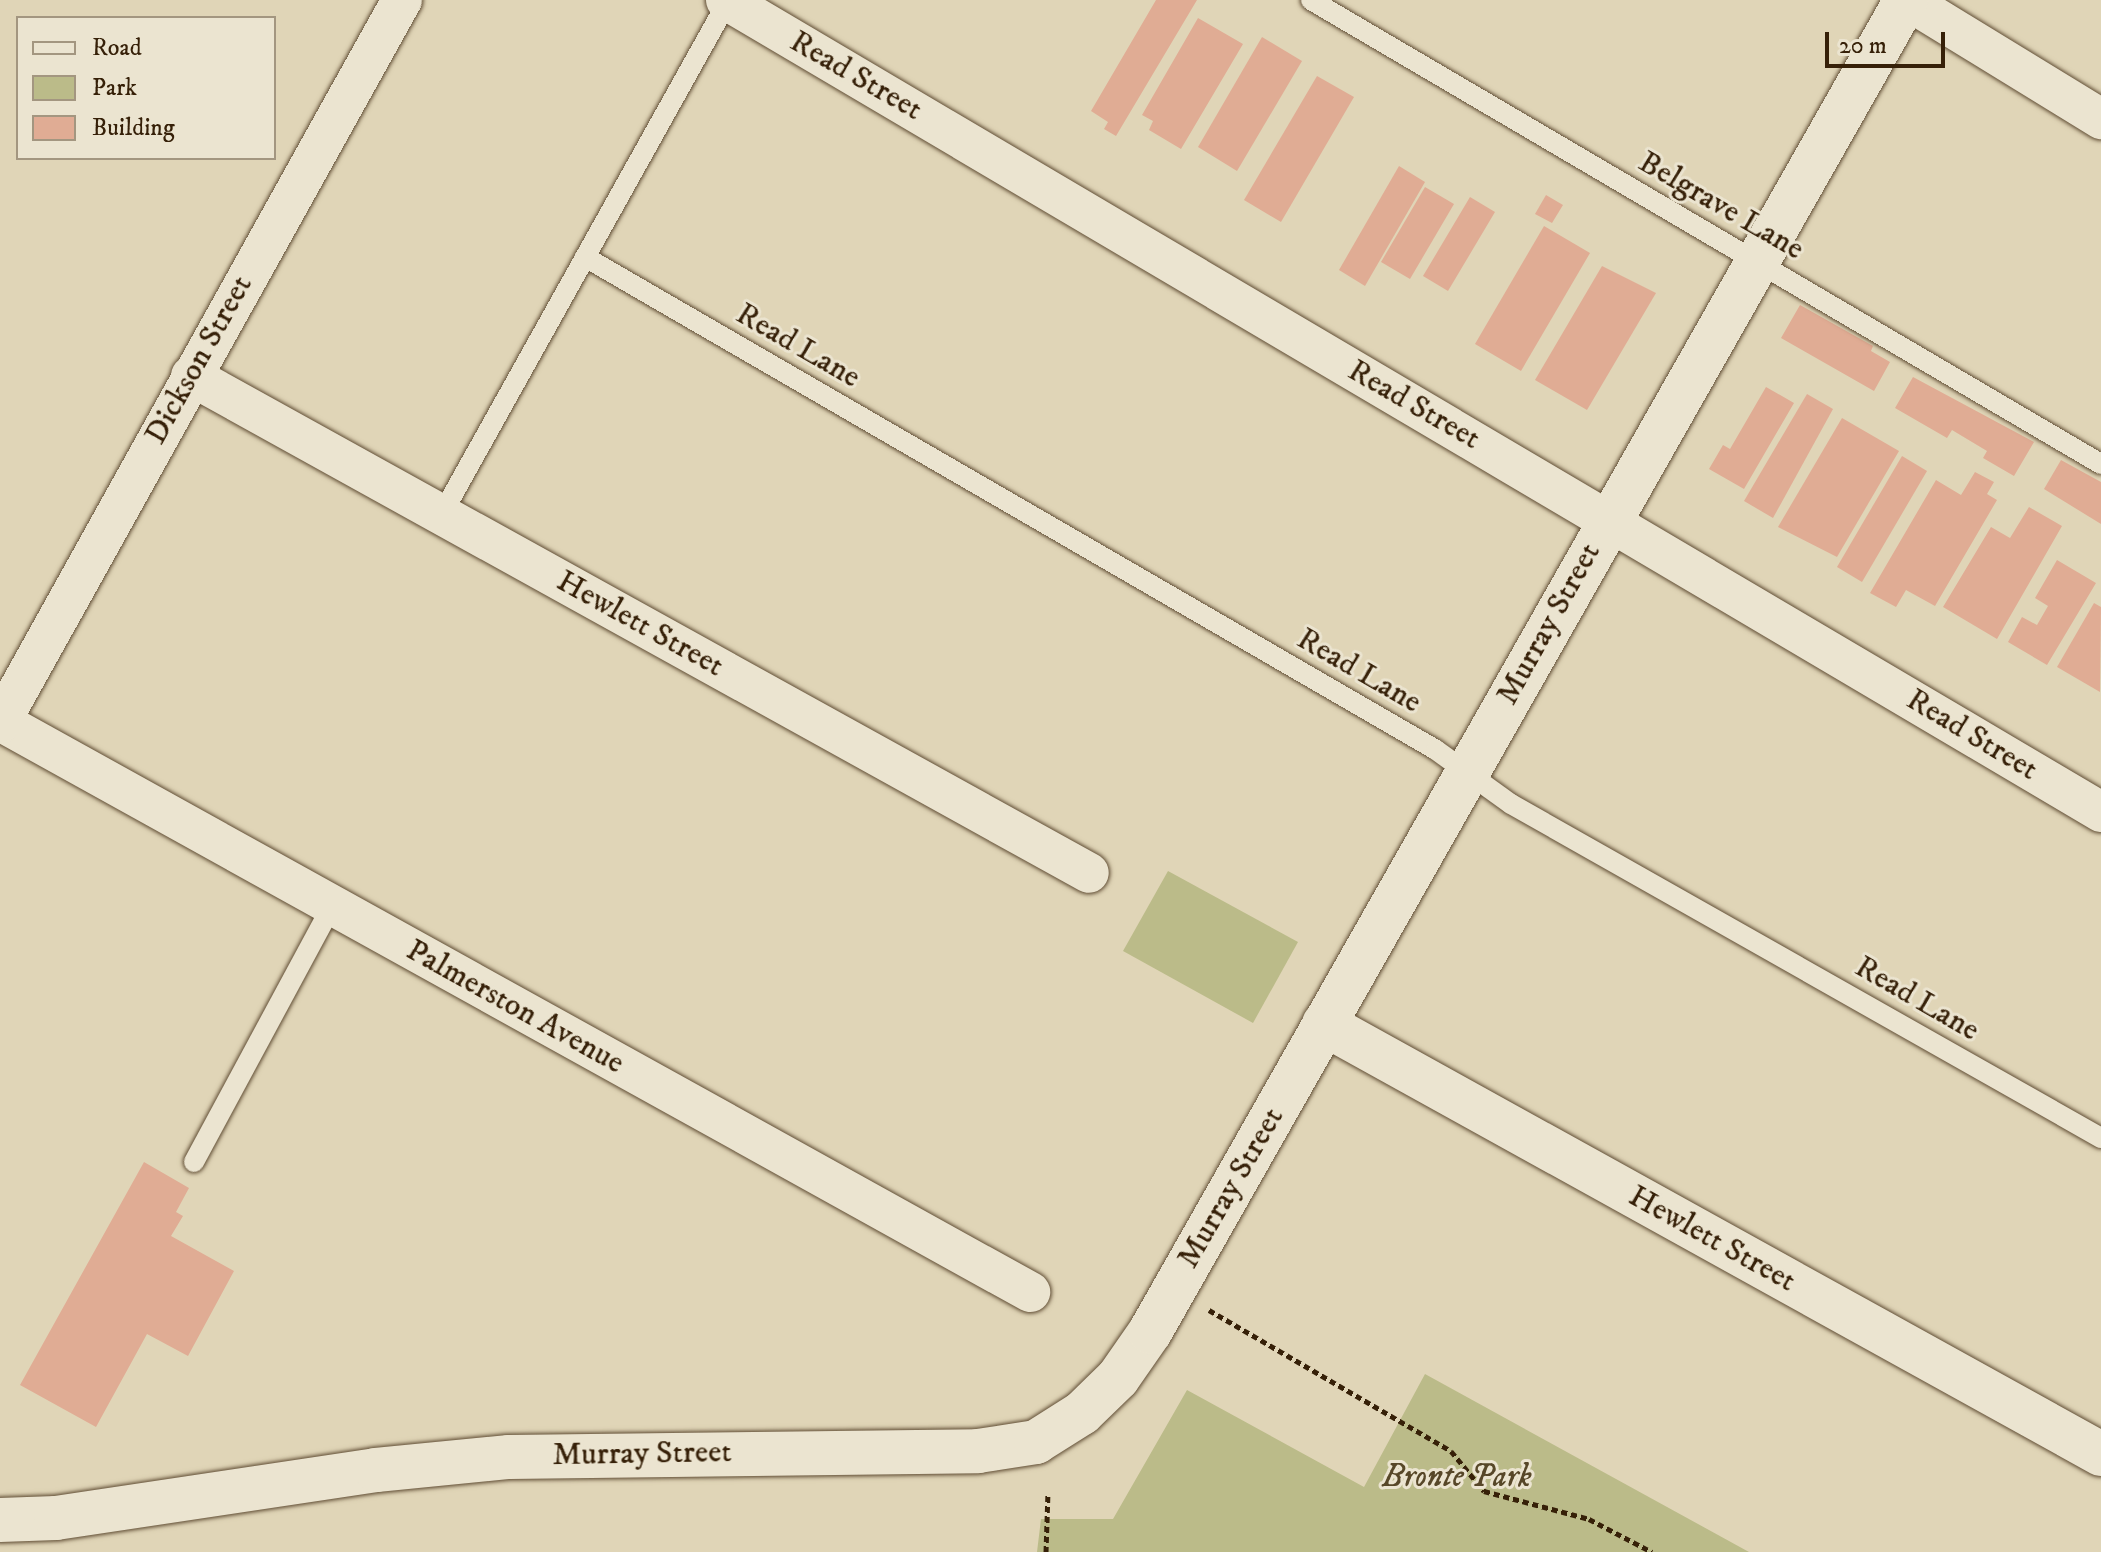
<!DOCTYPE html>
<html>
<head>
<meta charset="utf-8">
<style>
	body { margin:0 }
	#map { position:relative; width:2101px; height:1552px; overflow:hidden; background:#e0d5b7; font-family:"IM FELL DW Pica",serif }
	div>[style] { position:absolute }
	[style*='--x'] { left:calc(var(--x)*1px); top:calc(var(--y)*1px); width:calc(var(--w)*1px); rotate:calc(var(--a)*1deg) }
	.green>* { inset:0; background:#bbbb89 }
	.building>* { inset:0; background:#e0ac94 }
	.path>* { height:5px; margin-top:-2.5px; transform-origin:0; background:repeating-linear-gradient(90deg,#362008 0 6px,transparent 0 10px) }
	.roads { filter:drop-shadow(0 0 2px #604d34) drop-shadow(0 0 2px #604d34) }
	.service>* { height:20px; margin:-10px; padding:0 10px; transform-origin:10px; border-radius:10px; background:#ebe4d0 }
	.minor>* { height:40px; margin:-20px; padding:0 20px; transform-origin:20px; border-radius:20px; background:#ebe4d0 }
	.tertiary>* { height:44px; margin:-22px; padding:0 22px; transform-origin:22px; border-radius:22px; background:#ebe4d0 }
	.secondary>* { height:44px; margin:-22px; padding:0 22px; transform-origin:22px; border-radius:22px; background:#ebe4d0 }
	span { translate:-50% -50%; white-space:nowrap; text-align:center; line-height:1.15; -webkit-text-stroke:6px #ebe4d0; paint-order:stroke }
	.street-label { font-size:32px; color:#362008 }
	.park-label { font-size:32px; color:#574728; font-style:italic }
	.legend { position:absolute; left:16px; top:16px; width:260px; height:144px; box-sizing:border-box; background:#ebe4d0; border:2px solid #a39680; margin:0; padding:10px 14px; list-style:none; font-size:24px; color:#362008 }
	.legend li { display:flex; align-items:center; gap:16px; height:40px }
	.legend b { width:40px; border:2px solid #a39680 }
	.scale { position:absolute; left:1825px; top:32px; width:120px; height:36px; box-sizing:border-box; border:4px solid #362008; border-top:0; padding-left:10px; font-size:24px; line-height:28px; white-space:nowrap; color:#362008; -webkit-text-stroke:6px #ebe4d0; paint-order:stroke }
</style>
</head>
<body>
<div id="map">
	<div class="green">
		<i style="clip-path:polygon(1168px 871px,1298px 942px,1253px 1023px,1123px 951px)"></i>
		<i style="clip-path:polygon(1425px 1374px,1749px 1552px,1037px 1552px,1041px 1519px,1113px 1519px,1187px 1390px,1364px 1487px)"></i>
	</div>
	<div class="building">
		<i style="clip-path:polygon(1156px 0,1197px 0,1116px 136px,1104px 129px,1108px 122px,1091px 111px)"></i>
		<i style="clip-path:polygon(1198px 18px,1243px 44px,1181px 149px,1149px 130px,1153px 121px,1142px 115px)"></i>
		<i style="clip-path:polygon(1262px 37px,1302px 61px,1237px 171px,1198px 147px)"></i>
		<i style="clip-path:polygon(1317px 76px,1354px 97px,1281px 222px,1244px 200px)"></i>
		<i style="clip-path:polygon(1399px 166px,1425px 182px,1365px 286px,1339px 270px)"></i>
		<i style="clip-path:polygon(1425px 187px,1454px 204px,1410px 279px,1381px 262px)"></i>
		<i style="clip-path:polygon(1546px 195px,1563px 205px,1552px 223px,1535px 214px)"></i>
		<i style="clip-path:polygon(1470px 197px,1495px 212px,1448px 291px,1423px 276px)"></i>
		<i style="clip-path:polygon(1544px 226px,1590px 253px,1521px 371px,1475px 344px)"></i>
		<i style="clip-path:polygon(1602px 266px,1656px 293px,1587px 410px,1535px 380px)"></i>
		<i style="clip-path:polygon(1800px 305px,1873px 346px,1871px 351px,1890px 362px,1874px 391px,1781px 338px)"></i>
		<i style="clip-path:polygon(1913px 377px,2034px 442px,2014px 476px,1983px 458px,1987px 451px,1952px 430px,1947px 438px,1895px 408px)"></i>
		<i style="clip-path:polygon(1766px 387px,1794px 403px,1744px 489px,1709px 469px,1723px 445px,1730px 449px)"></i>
		<i style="clip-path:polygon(1807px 394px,1833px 409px,1773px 518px,1744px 501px)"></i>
		<i style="clip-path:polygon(1842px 418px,1899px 451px,1837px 557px,1778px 527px)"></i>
		<i style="clip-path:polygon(1902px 456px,1927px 471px,1862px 582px,1837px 567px)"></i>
		<i style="clip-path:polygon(2061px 460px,2101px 482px,2101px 524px,2044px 489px)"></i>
		<i style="clip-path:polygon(1975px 472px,1994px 482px,1987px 494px,1997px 500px,1935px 606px,1906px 590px,1896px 607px,1870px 593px,1936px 480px,1961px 495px)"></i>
		<i style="clip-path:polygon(2029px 507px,2062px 526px,1997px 639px,1943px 607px,1991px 527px,2010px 538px)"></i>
		<i style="clip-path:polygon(2057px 560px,2096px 583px,2047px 665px,2008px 642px,2022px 617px,2037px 625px,2048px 606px,2035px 598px)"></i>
		<i style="clip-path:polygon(2094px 603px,2101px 607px,2100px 692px,2057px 667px)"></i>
		<i style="clip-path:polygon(144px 1162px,189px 1188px,176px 1212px,183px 1216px,171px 1236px,234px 1271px,188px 1356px,147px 1334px,96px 1427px,20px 1385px)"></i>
	</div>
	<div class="path">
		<i style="--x:1209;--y:1310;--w:280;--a:30.2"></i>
		<i style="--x:1451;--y:1451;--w:52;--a:50.5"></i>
		<i style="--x:1484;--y:1491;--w:109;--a:14.9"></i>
		<i style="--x:1589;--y:1519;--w:71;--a:27.6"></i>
		<i style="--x:1046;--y:1552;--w:59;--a:-88.1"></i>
	</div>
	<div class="roads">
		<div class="service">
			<i style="--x:1311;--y:0;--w:916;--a:30.43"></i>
			<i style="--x:585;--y:257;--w:983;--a:30.08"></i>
			<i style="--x:1436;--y:750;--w:92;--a:35.8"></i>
			<i style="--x:1511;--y:804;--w:678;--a:29.51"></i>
			<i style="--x:442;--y:514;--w:587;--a:-60.86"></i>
			<i style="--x:194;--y:1162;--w:291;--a:-61.7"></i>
		</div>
		<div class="minor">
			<i style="--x:726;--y:0;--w:1597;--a:30.56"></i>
			<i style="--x:1907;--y:0;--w:228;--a:31.5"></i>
			<i style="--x:191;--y:376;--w:1026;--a:28.96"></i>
			<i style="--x:0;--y:721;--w:1178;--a:29"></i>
			<i style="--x:0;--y:723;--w:827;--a:-60.93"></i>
		</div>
		<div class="tertiary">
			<i style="--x:1324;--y:1024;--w:888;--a:28.96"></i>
		</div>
		<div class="secondary">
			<i style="--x:0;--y:1520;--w:56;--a:-2"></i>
			<i style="--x:56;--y:1518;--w:324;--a:-8.5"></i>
			<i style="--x:376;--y:1470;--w:134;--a:-5.6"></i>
			<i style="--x:509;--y:1457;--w:469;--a:-0.7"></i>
			<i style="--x:978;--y:1451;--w:59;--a:-8.8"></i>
			<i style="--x:1036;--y:1442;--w:54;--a:-32.2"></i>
			<i style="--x:1082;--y:1413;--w:50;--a:-44.2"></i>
			<i style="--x:1118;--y:1378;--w:56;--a:-55.2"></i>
			<i style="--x:1150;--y:1332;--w:1532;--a:-60.42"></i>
		</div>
	</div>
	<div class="street-label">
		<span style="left:856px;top:76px;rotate:30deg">Read Street</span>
		<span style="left:1721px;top:206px;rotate:30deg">Belgrave Lane</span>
		<span style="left:798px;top:346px;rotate:30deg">Read Lane</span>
		<span style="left:199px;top:360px;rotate:-61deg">Dickson Street</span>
		<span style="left:1414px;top:405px;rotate:30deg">Read Street</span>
		<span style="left:640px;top:624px;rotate:29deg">Hewlett Street</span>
		<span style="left:1549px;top:624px;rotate:-61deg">Murray Street</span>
		<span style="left:1359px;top:671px;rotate:30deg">Read Lane</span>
		<span style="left:1972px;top:735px;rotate:31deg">Read Street</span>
		<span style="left:1917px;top:999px;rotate:30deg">Read Lane</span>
		<span style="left:515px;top:1007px;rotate:29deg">Palmerston Avenue</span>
		<span style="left:1231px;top:1188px;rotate:-60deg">Murray Street</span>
		<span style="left:1712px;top:1239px;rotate:29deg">Hewlett Street</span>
		<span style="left:642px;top:1454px;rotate:-1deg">Murray Street</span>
	</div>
	<div class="park-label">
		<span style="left:1457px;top:1477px">Bronte Park</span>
	</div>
	<ul class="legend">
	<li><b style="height:10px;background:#ebe4d0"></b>Road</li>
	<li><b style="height:22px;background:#bbbb89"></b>Park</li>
	<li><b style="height:22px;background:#e0ac94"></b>Building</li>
	</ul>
	<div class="scale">20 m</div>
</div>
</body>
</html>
